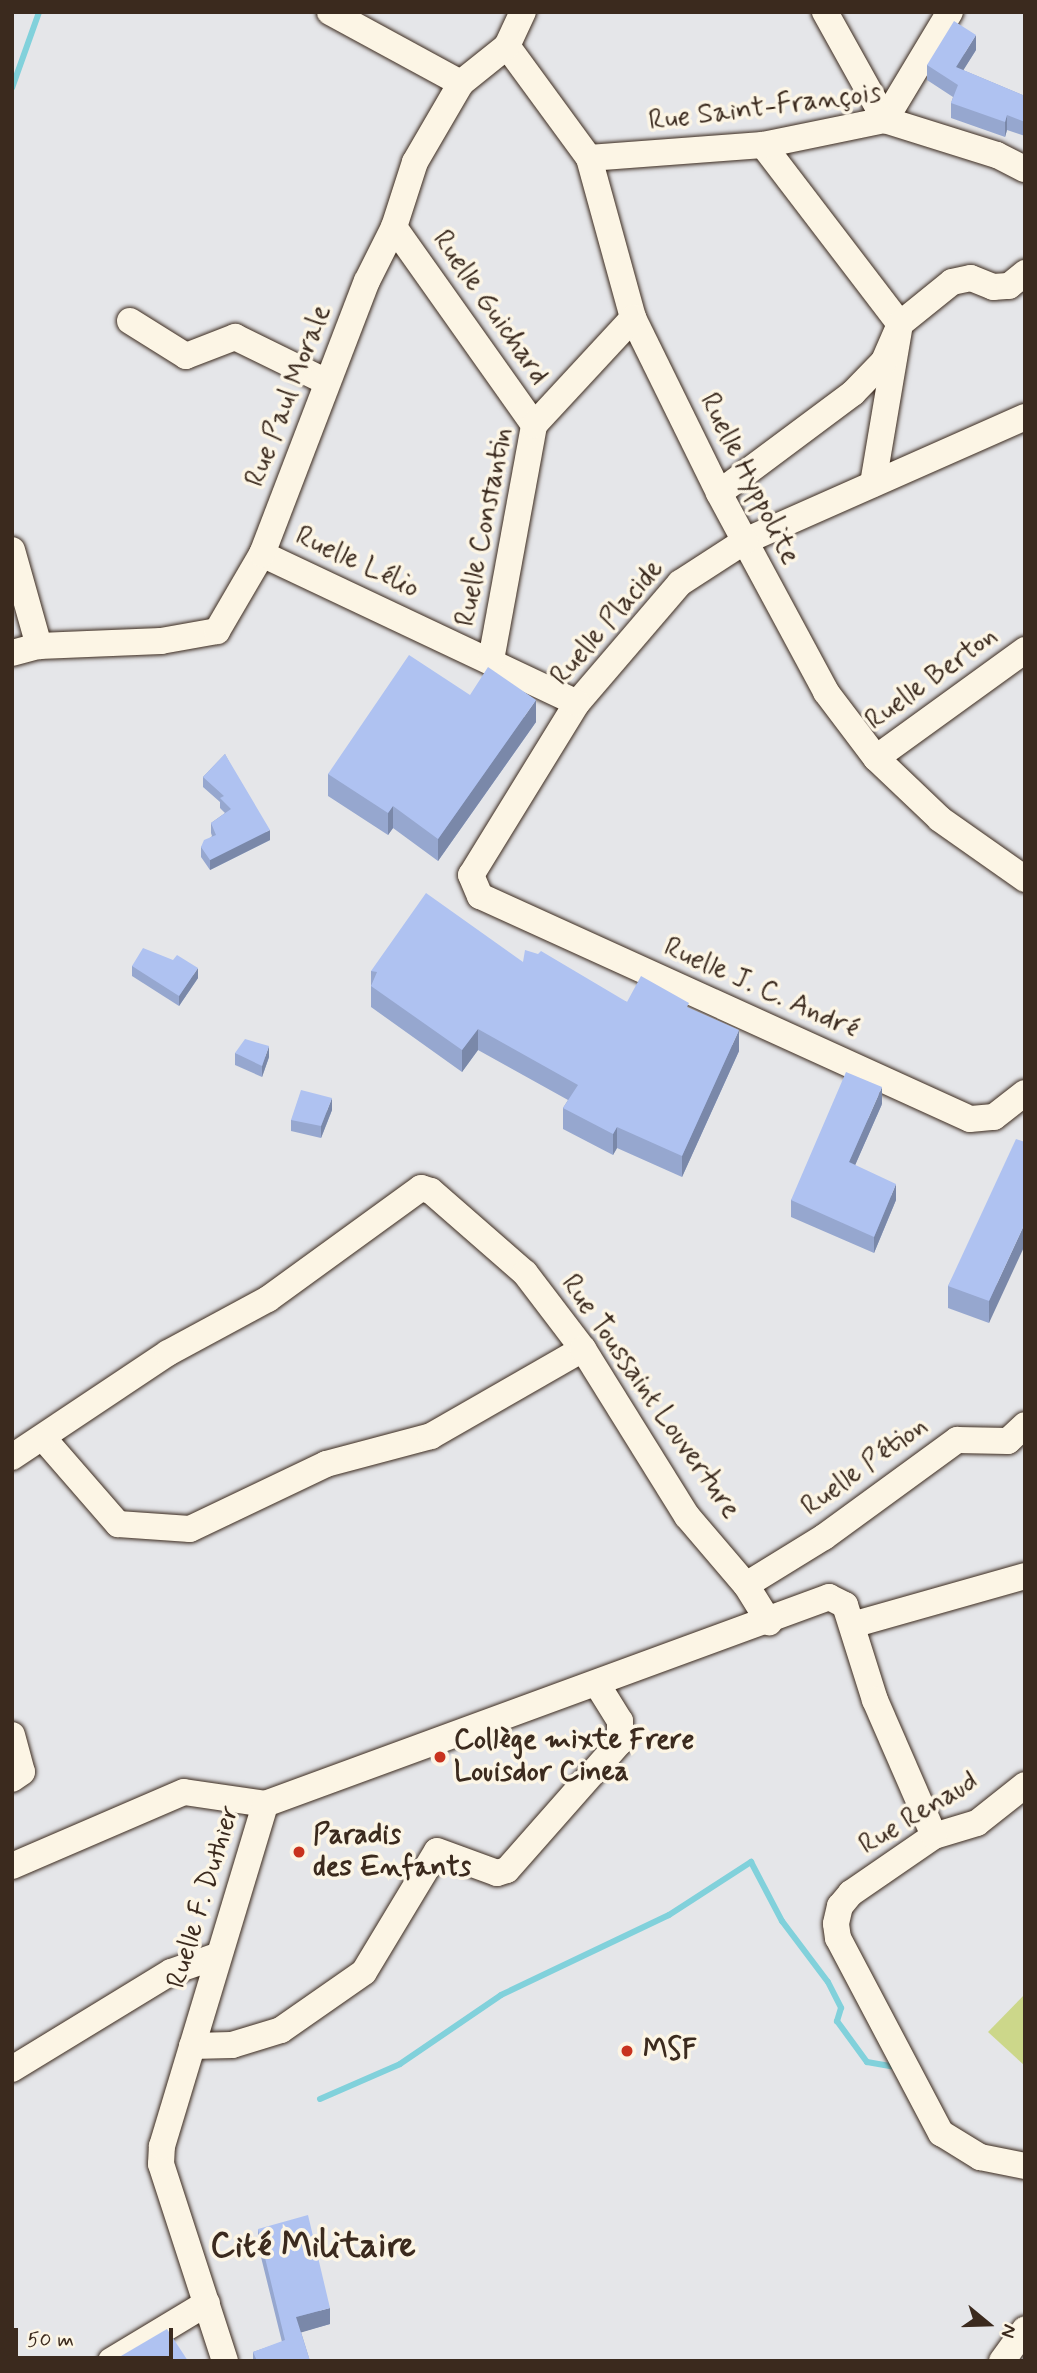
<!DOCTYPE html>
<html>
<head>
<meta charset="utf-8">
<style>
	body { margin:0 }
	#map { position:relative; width:1037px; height:2373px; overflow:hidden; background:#e5e6e9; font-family:Mynerve,sans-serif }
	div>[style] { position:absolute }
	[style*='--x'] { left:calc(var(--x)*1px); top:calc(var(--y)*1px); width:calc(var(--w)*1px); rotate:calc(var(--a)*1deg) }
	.green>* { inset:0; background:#ccd78a }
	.stream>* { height:6px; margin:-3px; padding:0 3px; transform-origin:3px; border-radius:3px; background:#81d1db }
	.roads { filter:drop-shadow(0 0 2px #3b2a1e) drop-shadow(0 0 2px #3b2a1e) }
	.minor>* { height:26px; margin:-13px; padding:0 13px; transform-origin:13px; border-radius:13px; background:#fcf5e5 }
	.wall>* { inset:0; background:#96a7cf }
	.shaded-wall>* { inset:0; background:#7a88a9 }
	.building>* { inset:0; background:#afc2f1 }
	.dots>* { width:19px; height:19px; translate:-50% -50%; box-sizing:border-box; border:4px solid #fcf5e5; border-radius:50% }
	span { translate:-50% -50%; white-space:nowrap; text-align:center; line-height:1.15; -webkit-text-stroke:7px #fcf5e5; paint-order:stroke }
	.street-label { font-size:28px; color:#3b2a1e }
	.poi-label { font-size:28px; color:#3b2a1e; font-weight:700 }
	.left { translate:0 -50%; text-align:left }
	.district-label { font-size:35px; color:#3b2a1e; font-weight:700 }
	.frame { position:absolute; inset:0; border:14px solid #3b2a1e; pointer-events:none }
	.north { position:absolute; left:953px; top:2289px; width:70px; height:70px; -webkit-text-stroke:5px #fcf5e5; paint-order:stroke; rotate:109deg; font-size:19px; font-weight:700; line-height:28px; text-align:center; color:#3b2a1e }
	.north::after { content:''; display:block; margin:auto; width:24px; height:32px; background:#3b2a1e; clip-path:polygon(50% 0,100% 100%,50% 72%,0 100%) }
	.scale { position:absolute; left:14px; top:2328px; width:159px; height:32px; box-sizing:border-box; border:4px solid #3b2a1e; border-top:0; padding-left:9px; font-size:21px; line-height:24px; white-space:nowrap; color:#3b2a1e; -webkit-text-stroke:5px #fcf5e5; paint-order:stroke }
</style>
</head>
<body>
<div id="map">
	<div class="green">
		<i style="clip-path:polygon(1025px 1994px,1025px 2066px,988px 2032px)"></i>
	</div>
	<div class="stream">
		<i style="--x:12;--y:88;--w:81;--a:-70.4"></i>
		<i style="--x:320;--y:2099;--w:87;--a:-23.6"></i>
		<i style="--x:400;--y:2064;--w:122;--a:-34.3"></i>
		<i style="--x:501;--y:1995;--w:186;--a:-25.5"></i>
		<i style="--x:669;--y:1915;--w:98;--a:-32.9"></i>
		<i style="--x:751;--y:1862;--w:67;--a:62.3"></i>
		<i style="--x:782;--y:1921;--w:76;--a:53"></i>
		<i style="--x:828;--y:1982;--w:29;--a:63"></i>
		<i style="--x:841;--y:2008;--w:14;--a:107"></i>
		<i style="--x:837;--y:2021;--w:51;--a:53.8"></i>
		<i style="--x:867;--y:2062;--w:29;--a:10"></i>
	</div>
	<div class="roads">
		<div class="minor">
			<i style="--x:330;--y:12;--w:149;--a:28.5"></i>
			<i style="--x:825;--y:12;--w:124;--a:60.9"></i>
			<i style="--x:507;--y:46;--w:139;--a:53.8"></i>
			<i style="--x:589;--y:158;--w:166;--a:74.6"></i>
			<i style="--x:633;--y:318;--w:195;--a:63.8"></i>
			<i style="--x:719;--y:493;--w:226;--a:61.7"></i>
			<i style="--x:826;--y:692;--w:83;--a:52.9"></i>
			<i style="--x:876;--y:758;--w:88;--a:43.6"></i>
			<i style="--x:940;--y:819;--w:104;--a:35.2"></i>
			<i style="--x:885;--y:120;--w:126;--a:-59"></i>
			<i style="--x:763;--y:145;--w:225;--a:52.6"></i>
			<i style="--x:900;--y:324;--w:162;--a:99.6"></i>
			<i style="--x:589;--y:158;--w:174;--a:-4.3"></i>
			<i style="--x:763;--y:145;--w:125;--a:-11.6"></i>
			<i style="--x:885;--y:120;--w:117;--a:17.4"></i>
			<i style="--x:997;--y:155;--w:31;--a:27"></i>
			<i style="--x:394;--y:227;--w:242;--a:54.7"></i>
			<i style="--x:130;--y:321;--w:66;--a:32"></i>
			<i style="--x:186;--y:356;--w:53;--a:-21.2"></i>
			<i style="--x:235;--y:337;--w:102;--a:26.1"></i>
			<i style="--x:1025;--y:417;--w:306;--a:156.1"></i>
			<i style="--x:745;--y:541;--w:77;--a:147.1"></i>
			<i style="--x:680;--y:583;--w:158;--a:130.6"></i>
			<i style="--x:577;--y:703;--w:202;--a:121.6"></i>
			<i style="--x:471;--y:875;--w:23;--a:67"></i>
			<i style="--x:480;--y:896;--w:538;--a:24.47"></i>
			<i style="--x:970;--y:1119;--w:24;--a:-5"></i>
			<i style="--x:994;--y:1117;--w:39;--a:-38"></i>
			<i style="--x:719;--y:493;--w:167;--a:-36.7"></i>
			<i style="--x:853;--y:393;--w:45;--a:-45.9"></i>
			<i style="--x:884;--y:361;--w:40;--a:-66.6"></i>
			<i style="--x:900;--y:324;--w:67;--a:-38.9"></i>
			<i style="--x:952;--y:282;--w:19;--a:-12"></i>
			<i style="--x:971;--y:278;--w:24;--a:22"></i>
			<i style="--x:993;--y:287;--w:16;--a:-4"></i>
			<i style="--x:1009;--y:286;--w:21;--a:-39"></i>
			<i style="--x:12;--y:550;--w:100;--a:74.3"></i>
			<i style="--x:262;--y:554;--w:348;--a:25.3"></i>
			<i style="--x:12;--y:653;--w:28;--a:-15"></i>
			<i style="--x:39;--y:646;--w:122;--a:-2.3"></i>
			<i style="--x:161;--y:641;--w:57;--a:-10.1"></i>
			<i style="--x:217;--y:631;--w:89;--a:-59.7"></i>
			<i style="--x:262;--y:554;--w:292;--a:-69"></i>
			<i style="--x:367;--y:281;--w:60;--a:-63.4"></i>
			<i style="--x:394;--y:227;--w:68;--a:-72.1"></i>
			<i style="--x:415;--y:162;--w:91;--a:-59.8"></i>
			<i style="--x:461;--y:83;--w:59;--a:-38.8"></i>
			<i style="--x:507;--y:46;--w:38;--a:-65"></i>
			<i style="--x:491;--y:660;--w:239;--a:-79.6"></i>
			<i style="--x:534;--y:425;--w:146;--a:-47.2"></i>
			<i style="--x:876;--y:758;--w:184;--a:-35.9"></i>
			<i style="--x:44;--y:1439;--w:113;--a:49"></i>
			<i style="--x:118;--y:1524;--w:72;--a:4"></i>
			<i style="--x:190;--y:1529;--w:151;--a:-25.5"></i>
			<i style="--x:326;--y:1464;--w:109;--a:-14.9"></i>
			<i style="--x:431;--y:1436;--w:175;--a:-29.8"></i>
			<i style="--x:12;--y:1457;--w:187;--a:-33.7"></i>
			<i style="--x:168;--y:1353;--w:114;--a:-28.4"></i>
			<i style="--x:268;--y:1299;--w:189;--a:-36"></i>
			<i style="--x:421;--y:1188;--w:10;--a:17"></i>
			<i style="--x:431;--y:1191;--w:125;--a:41.1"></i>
			<i style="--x:525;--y:1273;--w:96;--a:52.7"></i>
			<i style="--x:583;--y:1349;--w:197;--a:58.1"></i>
			<i style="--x:687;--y:1516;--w:91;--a:49.5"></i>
			<i style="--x:746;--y:1585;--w:44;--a:58.1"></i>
			<i style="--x:746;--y:1585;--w:92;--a:-31.6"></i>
			<i style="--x:824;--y:1537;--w:165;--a:-36.1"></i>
			<i style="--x:957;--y:1440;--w:51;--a:1.1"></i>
			<i style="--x:1008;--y:1441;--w:23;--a:-43"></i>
			<i style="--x:852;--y:1625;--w:180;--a:-15.8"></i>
			<i style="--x:12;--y:1735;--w:38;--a:75"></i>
			<i style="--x:22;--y:1772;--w:12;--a:145"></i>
			<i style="--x:1025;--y:1785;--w:61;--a:141.6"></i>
			<i style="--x:977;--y:1823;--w:45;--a:163.2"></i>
			<i style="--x:934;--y:1836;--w:101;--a:145.5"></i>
			<i style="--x:851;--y:1893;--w:17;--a:130"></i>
			<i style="--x:840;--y:1906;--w:18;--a:103"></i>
			<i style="--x:836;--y:1924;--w:14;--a:82"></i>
			<i style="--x:838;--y:1938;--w:221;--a:62.2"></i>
			<i style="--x:941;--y:2133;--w:46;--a:31.6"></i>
			<i style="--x:980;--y:2157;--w:46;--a:11.3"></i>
			<i style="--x:12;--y:1866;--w:187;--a:-23.3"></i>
			<i style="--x:184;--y:1792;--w:82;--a:8.4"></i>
			<i style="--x:192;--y:2046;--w:40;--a:-1.4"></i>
			<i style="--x:232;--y:2045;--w:51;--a:-17"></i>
			<i style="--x:281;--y:2030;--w:101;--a:-34.9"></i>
			<i style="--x:364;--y:1972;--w:141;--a:-58.9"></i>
			<i style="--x:437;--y:1851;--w:64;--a:20.1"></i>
			<i style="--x:497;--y:1873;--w:10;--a:-17"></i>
			<i style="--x:507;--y:1870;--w:171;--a:-48.6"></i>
			<i style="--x:620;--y:1742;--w:21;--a:-90"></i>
			<i style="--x:620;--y:1721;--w:44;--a:-121.9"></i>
			<i style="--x:12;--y:2069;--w:186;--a:-31.4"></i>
			<i style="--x:171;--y:1972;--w:49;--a:-19.2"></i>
			<i style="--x:111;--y:2361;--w:112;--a:-31.1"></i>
			<i style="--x:225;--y:2361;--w:207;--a:-108"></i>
			<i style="--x:161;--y:2164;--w:18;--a:-87"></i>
			<i style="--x:162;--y:2146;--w:357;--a:-73.2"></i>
			<i style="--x:265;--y:1804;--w:601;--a:-20.15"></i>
			<i style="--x:829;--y:1597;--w:18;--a:27"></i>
			<i style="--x:845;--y:1605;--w:100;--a:72.5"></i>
			<i style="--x:875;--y:1700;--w:148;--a:66.5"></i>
			<i style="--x:1002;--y:2361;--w:39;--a:-54"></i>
		</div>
	</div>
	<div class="wall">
		<i style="clip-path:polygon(976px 50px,963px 70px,1025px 96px,1025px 136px,1007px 130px,1005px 137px,951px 118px,951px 103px,953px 97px,927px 80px,927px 65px)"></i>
		<i style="clip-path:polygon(470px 695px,536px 722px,438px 861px,393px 828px,388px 835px,328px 796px,328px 774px)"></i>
		<i style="clip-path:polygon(225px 754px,270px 840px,210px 870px,201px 857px,201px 847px,212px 836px,211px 833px,211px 823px,225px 813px,220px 808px,220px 802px,203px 787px,203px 777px)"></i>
		<i style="clip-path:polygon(173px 960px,198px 978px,179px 1006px,132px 976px,132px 966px)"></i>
		<i style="clip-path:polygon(523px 962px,627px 1002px,689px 1008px,739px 1051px,682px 1177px,617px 1148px,613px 1155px,563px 1129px,563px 1108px,568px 1100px,478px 1050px,462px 1072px,371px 1007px,371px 971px)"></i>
		<i style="clip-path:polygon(235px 1053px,269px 1057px,262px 1077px,235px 1065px)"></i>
		<i style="clip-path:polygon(882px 1104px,855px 1165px,896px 1200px,874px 1253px,791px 1217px,791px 1200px)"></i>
		<i style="clip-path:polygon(332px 1110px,321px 1138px,291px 1131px,291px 1120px)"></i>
		<i style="clip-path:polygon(1025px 1142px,989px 1323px,948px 1308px,948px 1286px)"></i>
		<i style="clip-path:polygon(258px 2229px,330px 2324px,301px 2332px,310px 2361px,253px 2361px,253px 2352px,282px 2342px,258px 2245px)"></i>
	</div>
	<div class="shaded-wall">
		<i style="clip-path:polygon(976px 35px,976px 50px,956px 82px,956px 67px)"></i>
		<i style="clip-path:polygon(1007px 115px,1007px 130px,1005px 137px,1005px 122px)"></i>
		<i style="clip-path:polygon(536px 700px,536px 722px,438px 861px,438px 839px)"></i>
		<i style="clip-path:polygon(393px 806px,393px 828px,388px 835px,388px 813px)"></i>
		<i style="clip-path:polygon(270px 830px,270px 840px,210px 870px,210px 860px)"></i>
		<i style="clip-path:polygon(198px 968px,198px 978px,179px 1006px,179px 996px)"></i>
		<i style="clip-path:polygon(478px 1029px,478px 1050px,462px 1072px,462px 1050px)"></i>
		<i style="clip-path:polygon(739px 1030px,739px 1051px,682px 1177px,682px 1156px)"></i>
		<i style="clip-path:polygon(269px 1046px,269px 1057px,262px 1077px,262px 1066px)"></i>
		<i style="clip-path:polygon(882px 1087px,882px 1104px,849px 1179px,849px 1162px)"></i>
		<i style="clip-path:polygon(332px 1098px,332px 1110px,321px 1138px,321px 1126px)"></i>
		<i style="clip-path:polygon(617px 1127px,617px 1148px,613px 1155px,613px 1134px)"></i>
		<i style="clip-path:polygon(896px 1184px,896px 1200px,874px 1253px,874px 1237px)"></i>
		<i style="clip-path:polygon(1025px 1223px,1025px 1245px,989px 1323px,989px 1301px)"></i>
		<i style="clip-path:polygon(330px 2308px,330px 2324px,296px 2334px,296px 2317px)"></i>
	</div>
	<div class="building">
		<i style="clip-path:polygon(954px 21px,976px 35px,956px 67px,1025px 96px,1025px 122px,1007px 115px,1005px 122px,951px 103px,958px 85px,927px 65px)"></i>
		<i style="clip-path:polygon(409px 655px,470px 695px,488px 667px,536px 700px,438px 839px,393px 806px,388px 813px,328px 774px)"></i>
		<i style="clip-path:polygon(225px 754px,270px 830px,210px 860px,201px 847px,204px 840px,216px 835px,211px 823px,231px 809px,220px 798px,224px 796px,203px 777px)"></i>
		<i style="clip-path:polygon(426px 893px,523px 962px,525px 950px,538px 954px,541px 951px,627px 1002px,641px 976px,689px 1003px,687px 1007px,739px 1030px,682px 1156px,617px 1127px,613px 1134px,563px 1108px,578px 1085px,478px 1029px,462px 1050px,371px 986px,377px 972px,371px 971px)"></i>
		<i style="clip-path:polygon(143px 948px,173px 960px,177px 955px,198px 968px,179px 996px,132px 966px)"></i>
		<i style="clip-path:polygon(245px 1039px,269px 1046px,262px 1066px,235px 1053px)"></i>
		<i style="clip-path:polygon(846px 1072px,882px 1087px,849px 1162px,896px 1184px,874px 1237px,791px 1200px)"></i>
		<i style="clip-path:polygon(301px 1090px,332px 1098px,321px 1126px,291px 1120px)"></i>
		<i style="clip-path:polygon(1016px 1139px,1025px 1142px,1025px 1223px,989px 1301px,948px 1286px)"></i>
		<i style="clip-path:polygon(308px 2215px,330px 2308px,296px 2317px,310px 2361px,257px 2361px,253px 2352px,285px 2340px,258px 2229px)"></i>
		<i style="clip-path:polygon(167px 2329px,188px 2361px,124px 2361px,121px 2356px)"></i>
	</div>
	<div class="dots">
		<i style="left:440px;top:1757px;background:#c8321e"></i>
		<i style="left:299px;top:1852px;background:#c8321e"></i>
		<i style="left:627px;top:2051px;background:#c8321e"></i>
	</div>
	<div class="street-label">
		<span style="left:765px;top:108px;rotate:-7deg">Rue Saint-François</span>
		<span style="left:490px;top:308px;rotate:55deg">Ruelle Guichard</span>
		<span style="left:289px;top:396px;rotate:-69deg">Rue Paul Morale</span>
		<span style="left:749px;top:479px;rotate:63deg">Ruelle Hyppolite</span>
		<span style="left:485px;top:527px;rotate:-79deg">Ruelle Constantin</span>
		<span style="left:357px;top:563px;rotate:25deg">Ruelle Lélio</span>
		<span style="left:608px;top:623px;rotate:-49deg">Ruelle Placide</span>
		<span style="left:932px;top:679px;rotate:-36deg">Ruelle Berton</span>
		<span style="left:761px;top:989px;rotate:24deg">Ruelle J. C. André</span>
		<span style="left:650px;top:1397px;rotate:55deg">Rue Toussaint Louverture</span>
		<span style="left:865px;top:1467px;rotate:-36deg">Ruelle Pétion</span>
		<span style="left:919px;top:1814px;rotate:-31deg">Rue Renaud</span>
		<span style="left:204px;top:1897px;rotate:-73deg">Ruelle F. Duthier</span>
	</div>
	<div class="poi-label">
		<span class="left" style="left:454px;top:1757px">Collège mixte Frere<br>Louisdor Cinea</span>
		<span class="left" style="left:313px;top:1852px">Paradis<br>des Enfants</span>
		<span class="left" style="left:643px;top:2051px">MSF</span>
	</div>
	<div class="district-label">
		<span style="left:313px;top:2246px">Cité Militaire</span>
	</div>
	<div class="frame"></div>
	<div class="north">N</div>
	<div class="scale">50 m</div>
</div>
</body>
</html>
